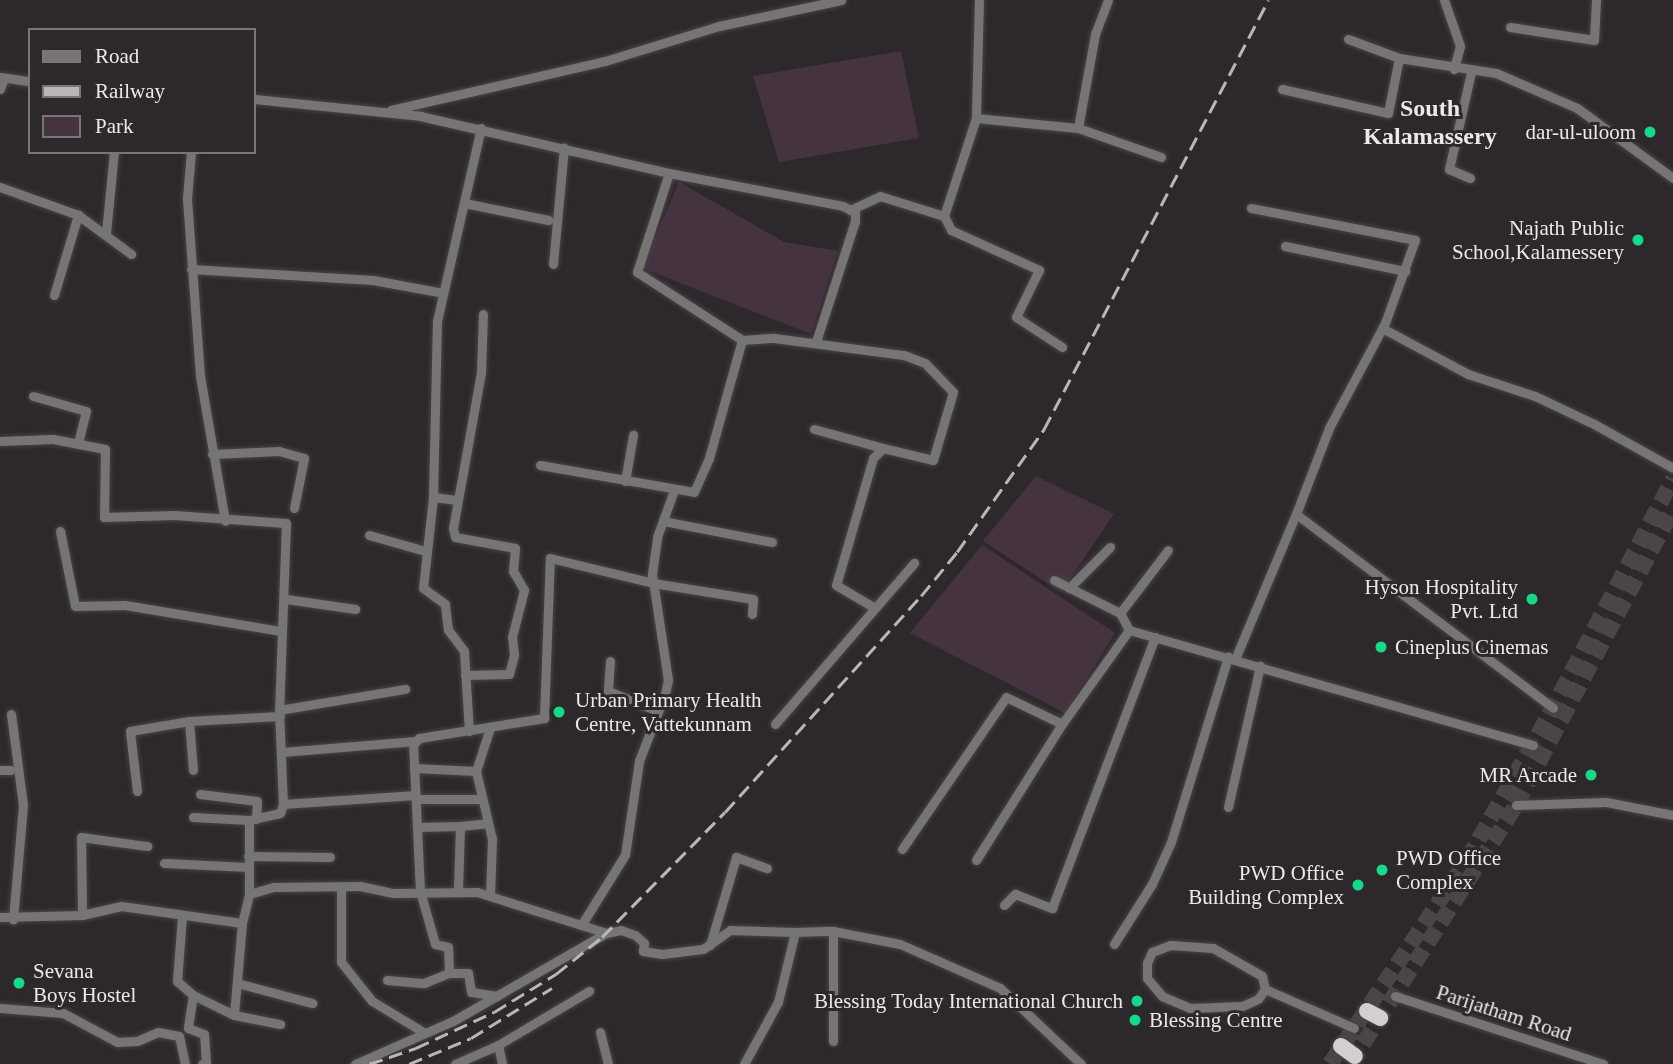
<!DOCTYPE html>
<html>
<head>
<meta charset="utf-8">
<style>
	body { margin:0 }
	#map { position:relative; width:1673px; height:1064px; overflow:hidden; background:#2d282b; font-family:"Times New Roman",serif }
	div>[style] { position:absolute }
	[style*='--x'] { left:calc(var(--x)*1px); top:calc(var(--y)*1px); width:calc(var(--w)*1px); rotate:calc(var(--a)*1deg) }
	.green>* { inset:0; background:#463340 }
	.trunk-tunnel>* { height:16px; margin-top:-8px; transform-origin:0; background:repeating-linear-gradient(90deg,#4a4548 0 16px,transparent 0 24px) }
	.roads { filter:drop-shadow(0 0 2px #484346) drop-shadow(0 0 2px #484346) }
	.minor>* { height:9px; margin:-4.5px; padding:0 4.5px; transform-origin:4.5px; border-radius:4.5px; background:#777476 }
	.trunk>* { height:16px; margin:-8px; padding:0 8px; transform-origin:8px; border-radius:8px; background:#d4ced2 }
	.rail>* { height:2.5px; margin-top:-1.25px; transform-origin:0; background:repeating-linear-gradient(90deg,#bab6b8 0 14px,transparent 0 21px) }
	.dots>* { width:19px; height:19px; translate:-50% -50%; box-sizing:border-box; border:4px solid #2d282b; border-radius:50% }
	span { translate:-50% -50%; white-space:nowrap; text-align:center; line-height:1.15; -webkit-text-stroke:6px #2d282b; paint-order:stroke }
	.poi-label { font-size:21px; color:#ede9eb }
	.right { translate:-100% -50%; text-align:right }
	.left { translate:0 -50%; text-align:left }
	.street-label { font-size:21px; color:#ede9eb }
	.quarter-label { font-size:24px; color:#ede9eb; font-weight:700 }
	.legend { position:absolute; left:28px; top:28px; width:228px; height:126px; box-sizing:border-box; background:#2d282b; border:2px solid #7a7578; margin:0; padding:9px 12px; list-style:none; font-size:21px; color:#ede9eb }
	.legend li { display:flex; align-items:center; gap:14px; height:35px }
	.legend b { width:35px; border:2px solid #7a7578 }
</style>
</head>
<body>
<div id="map">
	<div class="green">
		<i style="clip-path:polygon(901px 51px,919px 138px,779px 162px,753px 76px)"></i>
		<i style="clip-path:polygon(679px 182px,784px 242px,838px 251px,811px 334px,642px 268px)"></i>
		<i style="clip-path:polygon(1036px 476px,1114px 514px,1061px 592px,983px 541px)"></i>
		<i style="clip-path:polygon(982px 545px,1115px 633px,1065px 713px,910px 633px)"></i>
	</div>
	<div class="trunk-tunnel">
		<i style="--x:1330;--y:1064;--w:246;--a:-56.1"></i>
		<i style="--x:1467;--y:860;--w:167;--a:-60.5"></i>
		<i style="--x:1549;--y:715;--w:267;--a:-62.3"></i>
		<i style="--x:1350;--y:1064;--w:308;--a:-57.3"></i>
		<i style="--x:1516;--y:805;--w:334;--a:-62"></i>
	</div>
	<div class="roads">
		<div class="minor">
			<i style="--x:979;--y:0;--w:118;--a:91.5"></i>
			<i style="--x:976;--y:118;--w:103;--a:108.1"></i>
			<i style="--x:944;--y:216;--w:16;--a:63"></i>
			<i style="--x:951;--y:230;--w:97;--a:24.4"></i>
			<i style="--x:1039;--y:270;--w:52;--a:116.1"></i>
			<i style="--x:1016;--y:317;--w:55;--a:33.1"></i>
			<i style="--x:1444;--y:0;--w:49;--a:70.8"></i>
			<i style="--x:1460;--y:46;--w:24;--a:105"></i>
			<i style="--x:1510;--y:27;--w:85;--a:8.8"></i>
			<i style="--x:1594;--y:40;--w:40;--a:-87.1"></i>
			<i style="--x:1348;--y:39;--w:54;--a:20.4"></i>
			<i style="--x:0;--y:77;--w:30;--a:8"></i>
			<i style="--x:0;--y:89;--w:12;--a:-70"></i>
			<i style="--x:1282;--y:89;--w:109;--a:12.8"></i>
			<i style="--x:1388;--y:113;--w:56;--a:-78.7"></i>
			<i style="--x:1399;--y:58;--w:98;--a:8.8"></i>
			<i style="--x:1496;--y:73;--w:88;--a:23.4"></i>
			<i style="--x:1577;--y:108;--w:119;--a:36.1"></i>
			<i style="--x:254;--y:99;--w:167;--a:5.8"></i>
			<i style="--x:420;--y:116;--w:255;--a:12.9"></i>
			<i style="--x:669;--y:173;--w:177;--a:10.7"></i>
			<i style="--x:843;--y:206;--w:13;--a:27"></i>
			<i style="--x:855;--y:212;--w:9;--a:90"></i>
			<i style="--x:855;--y:221;--w:127;--a:107.9"></i>
			<i style="--x:391;--y:110;--w:220;--a:-12.9"></i>
			<i style="--x:605;--y:61;--w:119;--a:-17.1"></i>
			<i style="--x:719;--y:26;--w:125;--a:-12"></i>
			<i style="--x:976;--y:118;--w:102;--a:5.6"></i>
			<i style="--x:1078;--y:128;--w:88;--a:19.3"></i>
			<i style="--x:1078;--y:128;--w:96;--a:-79.7"></i>
			<i style="--x:1095;--y:34;--w:36;--a:-69"></i>
			<i style="--x:191;--y:152;--w:47;--a:94.9"></i>
			<i style="--x:187;--y:199;--w:177;--a:85.8"></i>
			<i style="--x:200;--y:376;--w:147;--a:80.2"></i>
			<i style="--x:669;--y:173;--w:104;--a:107.9"></i>
			<i style="--x:637;--y:272;--w:125;--a:32.9"></i>
			<i style="--x:742;--y:340;--w:32;--a:-4"></i>
			<i style="--x:774;--y:338;--w:131;--a:7.5"></i>
			<i style="--x:904;--y:355;--w:22;--a:21"></i>
			<i style="--x:925;--y:363;--w:40;--a:46"></i>
			<i style="--x:953;--y:392;--w:71;--a:106.4"></i>
			<i style="--x:933;--y:460;--w:51;--a:-166.5"></i>
			<i style="--x:883;--y:448;--w:14;--a:135"></i>
			<i style="--x:873;--y:458;--w:132;--a:106.2"></i>
			<i style="--x:836;--y:585;--w:45;--a:30.5"></i>
			<i style="--x:1470;--y:178;--w:23;--a:-157"></i>
			<i style="--x:1449;--y:169;--w:99;--a:-77.2"></i>
			<i style="--x:0;--y:187;--w:83;--a:19.7"></i>
			<i style="--x:78;--y:215;--w:66;--a:36.3"></i>
			<i style="--x:464;--y:203;--w:86;--a:11.4"></i>
			<i style="--x:1251;--y:208;--w:167;--a:11"></i>
			<i style="--x:1415;--y:240;--w:88;--a:109.9"></i>
			<i style="--x:1385;--y:323;--w:119;--a:118.1"></i>
			<i style="--x:1329;--y:428;--w:92;--a:111"></i>
			<i style="--x:1296;--y:514;--w:322;--a:37"></i>
			<i style="--x:850;--y:210;--w:33;--a:-25"></i>
			<i style="--x:880;--y:196;--w:67;--a:17.4"></i>
			<i style="--x:106;--y:233;--w:81;--a:-84.4"></i>
			<i style="--x:1285;--y:246;--w:123;--a:11.8"></i>
			<i style="--x:553;--y:264;--w:117;--a:-84.6"></i>
			<i style="--x:191;--y:269;--w:182;--a:3.5"></i>
			<i style="--x:373;--y:280;--w:71;--a:10.5"></i>
			<i style="--x:54;--y:295;--w:84;--a:-73.3"></i>
			<i style="--x:1382;--y:328;--w:98;--a:28.1"></i>
			<i style="--x:1468;--y:374;--w:71;--a:18.2"></i>
			<i style="--x:1535;--y:396;--w:65;--a:25.4"></i>
			<i style="--x:1594;--y:424;--w:90;--a:29.1"></i>
			<i style="--x:33;--y:396;--w:55;--a:15.8"></i>
			<i style="--x:86;--y:411;--w:34;--a:104"></i>
			<i style="--x:814;--y:429;--w:72;--a:15.4"></i>
			<i style="--x:0;--y:441;--w:53;--a:-2.2"></i>
			<i style="--x:53;--y:439;--w:53;--a:10.9"></i>
			<i style="--x:105;--y:449;--w:68;--a:90.8"></i>
			<i style="--x:104;--y:517;--w:70;--a:-1.6"></i>
			<i style="--x:174;--y:515;--w:112;--a:4.1"></i>
			<i style="--x:286;--y:523;--w:187;--a:92.1"></i>
			<i style="--x:279;--y:710;--w:94;--a:87.6"></i>
			<i style="--x:283;--y:804;--w:9;--a:108"></i>
			<i style="--x:280;--y:813;--w:32;--a:167"></i>
			<i style="--x:249;--y:820;--w:74;--a:90"></i>
			<i style="--x:212;--y:454;--w:67;--a:-2.6"></i>
			<i style="--x:279;--y:451;--w:26;--a:16"></i>
			<i style="--x:304;--y:458;--w:51;--a:101.3"></i>
			<i style="--x:540;--y:465;--w:156;--a:9.9"></i>
			<i style="--x:694;--y:492;--w:37;--a:-66"></i>
			<i style="--x:709;--y:458;--w:123;--a:-74.4"></i>
			<i style="--x:625;--y:481;--w:47;--a:-80.1"></i>
			<i style="--x:433;--y:497;--w:24;--a:7"></i>
			<i style="--x:663;--y:521;--w:111;--a:10.9"></i>
			<i style="--x:60;--y:531;--w:76;--a:78.7"></i>
			<i style="--x:75;--y:606;--w:50;--a:-1.1"></i>
			<i style="--x:125;--y:605;--w:157;--a:9.5"></i>
			<i style="--x:369;--y:535;--w:58;--a:15.9"></i>
			<i style="--x:1054;--y:580;--w:74;--a:26.6"></i>
			<i style="--x:1120;--y:613;--w:19;--a:62"></i>
			<i style="--x:1069;--y:588;--w:58;--a:-45"></i>
			<i style="--x:286;--y:599;--w:70;--a:8.2"></i>
			<i style="--x:1120;--y:613;--w:79;--a:-52.7"></i>
			<i style="--x:1235;--y:659;--w:157;--a:-67.2"></i>
			<i style="--x:610;--y:661;--w:30;--a:94"></i>
			<i style="--x:608;--y:691;--w:54;--a:21.8"></i>
			<i style="--x:465;--y:675;--w:44;--a:-1.3"></i>
			<i style="--x:509;--y:674;--w:20;--a:-75"></i>
			<i style="--x:514;--y:655;--w:18;--a:-96"></i>
			<i style="--x:512;--y:637;--w:49;--a:-75.7"></i>
			<i style="--x:524;--y:590;--w:22;--a:-120"></i>
			<i style="--x:513;--y:571;--w:23;--a:-85"></i>
			<i style="--x:515;--y:548;--w:61;--a:-169.6"></i>
			<i style="--x:455;--y:537;--w:9;--a:-103"></i>
			<i style="--x:453;--y:528;--w:158;--a:-79.8"></i>
			<i style="--x:481;--y:373;--w:59;--a:-88.1"></i>
			<i style="--x:279;--y:710;--w:128;--a:-9.5"></i>
			<i style="--x:11;--y:714;--w:92;--a:82.5"></i>
			<i style="--x:23;--y:805;--w:115;--a:95"></i>
			<i style="--x:775;--y:724;--w:213;--a:-49.2"></i>
			<i style="--x:469;--y:731;--w:80;--a:-93.6"></i>
			<i style="--x:464;--y:651;--w:26;--a:-127"></i>
			<i style="--x:448;--y:630;--w:26;--a:-97"></i>
			<i style="--x:445;--y:604;--w:27;--a:-144"></i>
			<i style="--x:423;--y:588;--w:92;--a:-83.7"></i>
			<i style="--x:433;--y:497;--w:176;--a:-88.7"></i>
			<i style="--x:437;--y:321;--w:198;--a:-77.2"></i>
			<i style="--x:282;--y:752;--w:134;--a:-4.7"></i>
			<i style="--x:414;--y:768;--w:62;--a:2.8"></i>
			<i style="--x:476;--y:771;--w:45;--a:-72"></i>
			<i style="--x:0;--y:770;--w:10;--a:0"></i>
			<i style="--x:193;--y:770;--w:49;--a:-94.7"></i>
			<i style="--x:189;--y:721;--w:91;--a:-3.1"></i>
			<i style="--x:476;--y:771;--w:70;--a:76.8"></i>
			<i style="--x:492;--y:839;--w:56;--a:92"></i>
			<i style="--x:137;--y:791;--w:60;--a:-96.7"></i>
			<i style="--x:130;--y:731;--w:60;--a:-9.6"></i>
			<i style="--x:200;--y:794;--w:57;--a:7"></i>
			<i style="--x:257;--y:801;--w:18;--a:93"></i>
			<i style="--x:416;--y:799;--w:65;--a:0"></i>
			<i style="--x:283;--y:804;--w:133;--a:-3.9"></i>
			<i style="--x:1516;--y:805;--w:90;--a:-1.9"></i>
			<i style="--x:1606;--y:802;--w:68;--a:11"></i>
			<i style="--x:1228;--y:807;--w:145;--a:-77.2"></i>
			<i style="--x:193;--y:817;--w:56;--a:3.1"></i>
			<i style="--x:460;--y:826;--w:27;--a:-6"></i>
			<i style="--x:417;--y:827;--w:43;--a:-1.3"></i>
			<i style="--x:460;--y:826;--w:64;--a:91.8"></i>
			<i style="--x:902;--y:849;--w:184;--a:-55.6"></i>
			<i style="--x:1006;--y:697;--w:62;--a:25.7"></i>
			<i style="--x:1062;--y:724;--w:115;--a:-54.5"></i>
			<i style="--x:1129;--y:630;--w:420;--a:15.9"></i>
			<i style="--x:248;--y:856;--w:82;--a:0.7"></i>
			<i style="--x:976;--y:860;--w:161;--a:-57.7"></i>
			<i style="--x:164;--y:863;--w:84;--a:2.7"></i>
			<i style="--x:341;--y:887;--w:75;--a:90"></i>
			<i style="--x:341;--y:962;--w:50;--a:51.5"></i>
			<i style="--x:372;--y:1001;--w:62;--a:31.1"></i>
			<i style="--x:1004;--y:905;--w:16;--a:-45"></i>
			<i style="--x:1015;--y:894;--w:40;--a:21"></i>
			<i style="--x:1052;--y:908;--w:290;--a:-69.2"></i>
			<i style="--x:82;--y:915;--w:78;--a:-90.7"></i>
			<i style="--x:81;--y:837;--w:67;--a:7.8"></i>
			<i style="--x:182;--y:916;--w:65;--a:94.4"></i>
			<i style="--x:177;--y:981;--w:21;--a:41"></i>
			<i style="--x:193;--y:995;--w:46;--a:26"></i>
			<i style="--x:0;--y:917;--w:82;--a:-1.4"></i>
			<i style="--x:82;--y:915;--w:40;--a:-13"></i>
			<i style="--x:121;--y:906;--w:122;--a:8"></i>
			<i style="--x:242;--y:923;--w:30;--a:-76"></i>
			<i style="--x:249;--y:894;--w:26;--a:-16"></i>
			<i style="--x:274;--y:887;--w:86;--a:-0.7"></i>
			<i style="--x:360;--y:886;--w:34;--a:12"></i>
			<i style="--x:393;--y:893;--w:84;--a:-0.7"></i>
			<i style="--x:477;--y:892;--w:135;--a:17.6"></i>
			<i style="--x:242;--y:923;--w:92;--a:95"></i>
			<i style="--x:234;--y:1015;--w:47;--a:11.1"></i>
			<i style="--x:582;--y:924;--w:81;--a:-58.1"></i>
			<i style="--x:625;--y:855;--w:95;--a:-81.5"></i>
			<i style="--x:639;--y:761;--w:72;--a:-68.8"></i>
			<i style="--x:665;--y:694;--w:14;--a:-78"></i>
			<i style="--x:668;--y:680;--w:107;--a:-98.6"></i>
			<i style="--x:652;--y:574;--w:37;--a:-82"></i>
			<i style="--x:657;--y:537;--w:50;--a:-70.1"></i>
			<i style="--x:833;--y:931;--w:110;--a:90"></i>
			<i style="--x:1114;--y:944;--w:71;--a:-57.7"></i>
			<i style="--x:1152;--y:884;--w:46;--a:-65.7"></i>
			<i style="--x:1171;--y:842;--w:194;--a:-72.9"></i>
			<i style="--x:710;--y:945;--w:92;--a:-73.5"></i>
			<i style="--x:736;--y:857;--w:33;--a:20"></i>
			<i style="--x:387;--y:980;--w:37;--a:5"></i>
			<i style="--x:424;--y:983;--w:27;--a:-22"></i>
			<i style="--x:237;--y:983;--w:78;--a:14.9"></i>
			<i style="--x:1265;--y:989;--w:12;--a:125"></i>
			<i style="--x:1258;--y:999;--w:17;--a:156"></i>
			<i style="--x:1242;--y:1006;--w:52;--a:177.8"></i>
			<i style="--x:1190;--y:1008;--w:30;--a:-157"></i>
			<i style="--x:1162;--y:996;--w:23;--a:-130"></i>
			<i style="--x:1147;--y:978;--w:15;--a:-90"></i>
			<i style="--x:1147;--y:963;--w:12;--a:-66"></i>
			<i style="--x:1152;--y:952;--w:19;--a:-21"></i>
			<i style="--x:1170;--y:945;--w:43;--a:4"></i>
			<i style="--x:1213;--y:948;--w:56;--a:29.7"></i>
			<i style="--x:1262;--y:976;--w:13;--a:77"></i>
			<i style="--x:1265;--y:989;--w:97;--a:23.7"></i>
			<i style="--x:193;--y:995;--w:33;--a:99"></i>
			<i style="--x:188;--y:1028;--w:17;--a:21"></i>
			<i style="--x:204;--y:1034;--w:29;--a:86"></i>
			<i style="--x:206;--y:1063;--w:4;--a:166"></i>
			<i style="--x:497;--y:996;--w:26;--a:-171"></i>
			<i style="--x:471;--y:992;--w:19;--a:-99"></i>
			<i style="--x:468;--y:973;--w:19;--a:180"></i>
			<i style="--x:449;--y:973;--w:26;--a:-92"></i>
			<i style="--x:448;--y:947;--w:13;--a:-167"></i>
			<i style="--x:435;--y:944;--w:55;--a:-105.8"></i>
			<i style="--x:420;--y:891;--w:146;--a:-92.7"></i>
			<i style="--x:413;--y:745;--w:9;--a:-49"></i>
			<i style="--x:419;--y:738;--w:127;--a:-9.1"></i>
			<i style="--x:544;--y:718;--w:160;--a:-87.9"></i>
			<i style="--x:550;--y:558;--w:106;--a:13.6"></i>
			<i style="--x:653;--y:583;--w:101;--a:9.1"></i>
			<i style="--x:753;--y:599;--w:15;--a:94"></i>
			<i style="--x:1395;--y:996;--w:219;--a:18.1"></i>
			<i style="--x:0;--y:1008;--w:63;--a:4.5"></i>
			<i style="--x:63;--y:1013;--w:61;--a:28.2"></i>
			<i style="--x:117;--y:1042;--w:20;--a:-3"></i>
			<i style="--x:137;--y:1041;--w:23;--a:-23"></i>
			<i style="--x:158;--y:1032;--w:21;--a:11"></i>
			<i style="--x:179;--y:1036;--w:29;--a:78"></i>
			<i style="--x:600;--y:1032;--w:33;--a:76"></i>
			<i style="--x:498;--y:1045;--w:19;--a:78"></i>
			<i style="--x:355;--y:1064;--w:107;--a:-23.7"></i>
			<i style="--x:453;--y:1021;--w:177;--a:-29.9"></i>
			<i style="--x:606;--y:933;--w:15;--a:-11"></i>
			<i style="--x:621;--y:930;--w:15;--a:20"></i>
			<i style="--x:635;--y:935;--w:12;--a:42"></i>
			<i style="--x:644;--y:943;--w:8;--a:97"></i>
			<i style="--x:643;--y:951;--w:19;--a:9"></i>
			<i style="--x:662;--y:954;--w:41;--a:-7"></i>
			<i style="--x:703;--y:949;--w:33;--a:-35"></i>
			<i style="--x:730;--y:930;--w:65;--a:1.8"></i>
			<i style="--x:455;--y:1064;--w:47;--a:-23.8"></i>
			<i style="--x:498;--y:1045;--w:106;--a:-30.7"></i>
			<i style="--x:744;--y:1064;--w:71;--a:-61.3"></i>
			<i style="--x:778;--y:1002;--w:72;--a:-76.3"></i>
			<i style="--x:795;--y:932;--w:38;--a:-2"></i>
			<i style="--x:833;--y:931;--w:68;--a:11"></i>
			<i style="--x:900;--y:944;--w:109;--a:23.7"></i>
			<i style="--x:1000;--y:988;--w:111;--a:43.2"></i>
		</div>
		<div class="trunk">
			<i style="--x:1367;--y:1011;--w:15;--a:28"></i>
			<i style="--x:1341;--y:1046;--w:17;--a:36"></i>
		</div>
	</div>
	<div class="rail">
		<i style="--x:369;--y:1064;--w:50;--a:-18.8"></i>
		<i style="--x:416;--y:1048;--w:86;--a:-24.8"></i>
		<i style="--x:494;--y:1012;--w:73;--a:-31.5"></i>
		<i style="--x:556;--y:974;--w:59;--a:-38.8"></i>
		<i style="--x:602;--y:937;--w:175;--a:-45.5"></i>
		<i style="--x:725;--y:812;--w:292;--a:-47.8"></i>
		<i style="--x:921;--y:596;--w:57;--a:-50.7"></i>
		<i style="--x:957;--y:552;--w:151;--a:-54.7"></i>
		<i style="--x:1044;--y:429;--w:484;--a:-62.4"></i>
		<i style="--x:409;--y:1064;--w:67;--a:-22.8"></i>
		<i style="--x:471;--y:1038;--w:95;--a:-31.7"></i>
	</div>
	<div class="dots">
		<i style="left:1650px;top:132px;background:#14d989"></i>
		<i style="left:1638px;top:240px;background:#14d989"></i>
		<i style="left:1532px;top:599px;background:#14d989"></i>
		<i style="left:1381px;top:647px;background:#14d989"></i>
		<i style="left:559px;top:712px;background:#14d989"></i>
		<i style="left:1591px;top:775px;background:#14d989"></i>
		<i style="left:1382px;top:870px;background:#14d989"></i>
		<i style="left:1358px;top:885px;background:#14d989"></i>
		<i style="left:19px;top:983px;background:#14d989"></i>
		<i style="left:1137px;top:1001px;background:#14d989"></i>
		<i style="left:1135px;top:1020px;background:#14d989"></i>
	</div>
	<div class="poi-label">
		<span class="right" style="left:1636px;top:132px">dar-ul-uloom</span>
		<span class="right" style="left:1624px;top:240px">Najath Public<br>School,Kalamessery</span>
		<span class="right" style="left:1518px;top:599px">Hyson Hospitality<br>Pvt. Ltd</span>
		<span class="left" style="left:1395px;top:647px">Cineplus Cinemas</span>
		<span class="left" style="left:575px;top:712px">Urban Primary Health<br>Centre, Vattekunnam</span>
		<span class="right" style="left:1577px;top:775px">MR Arcade</span>
		<span class="left" style="left:1396px;top:870px">PWD Office<br>Complex</span>
		<span class="right" style="left:1344px;top:885px">PWD Office<br>Building Complex</span>
		<span class="left" style="left:33px;top:983px">Sevana<br>Boys Hostel</span>
		<span class="right" style="left:1123px;top:1001px">Blessing Today International Church</span>
		<span class="left" style="left:1149px;top:1020px">Blessing Centre</span>
	</div>
	<div class="street-label">
		<span style="left:1504px;top:1013px;rotate:18deg">Parijatham Road</span>
	</div>
	<div class="quarter-label">
		<span style="left:1430px;top:123px">South<br>Kalamassery</span>
	</div>
	<ul class="legend">
	<li><b style="height:9px;background:#777476"></b>Road</li>
	<li><b style="height:9px;background:#bab6b8"></b>Railway</li>
	<li><b style="height:19px;background:#463340"></b>Park</li>
	</ul>
</div>
</body>
</html>
